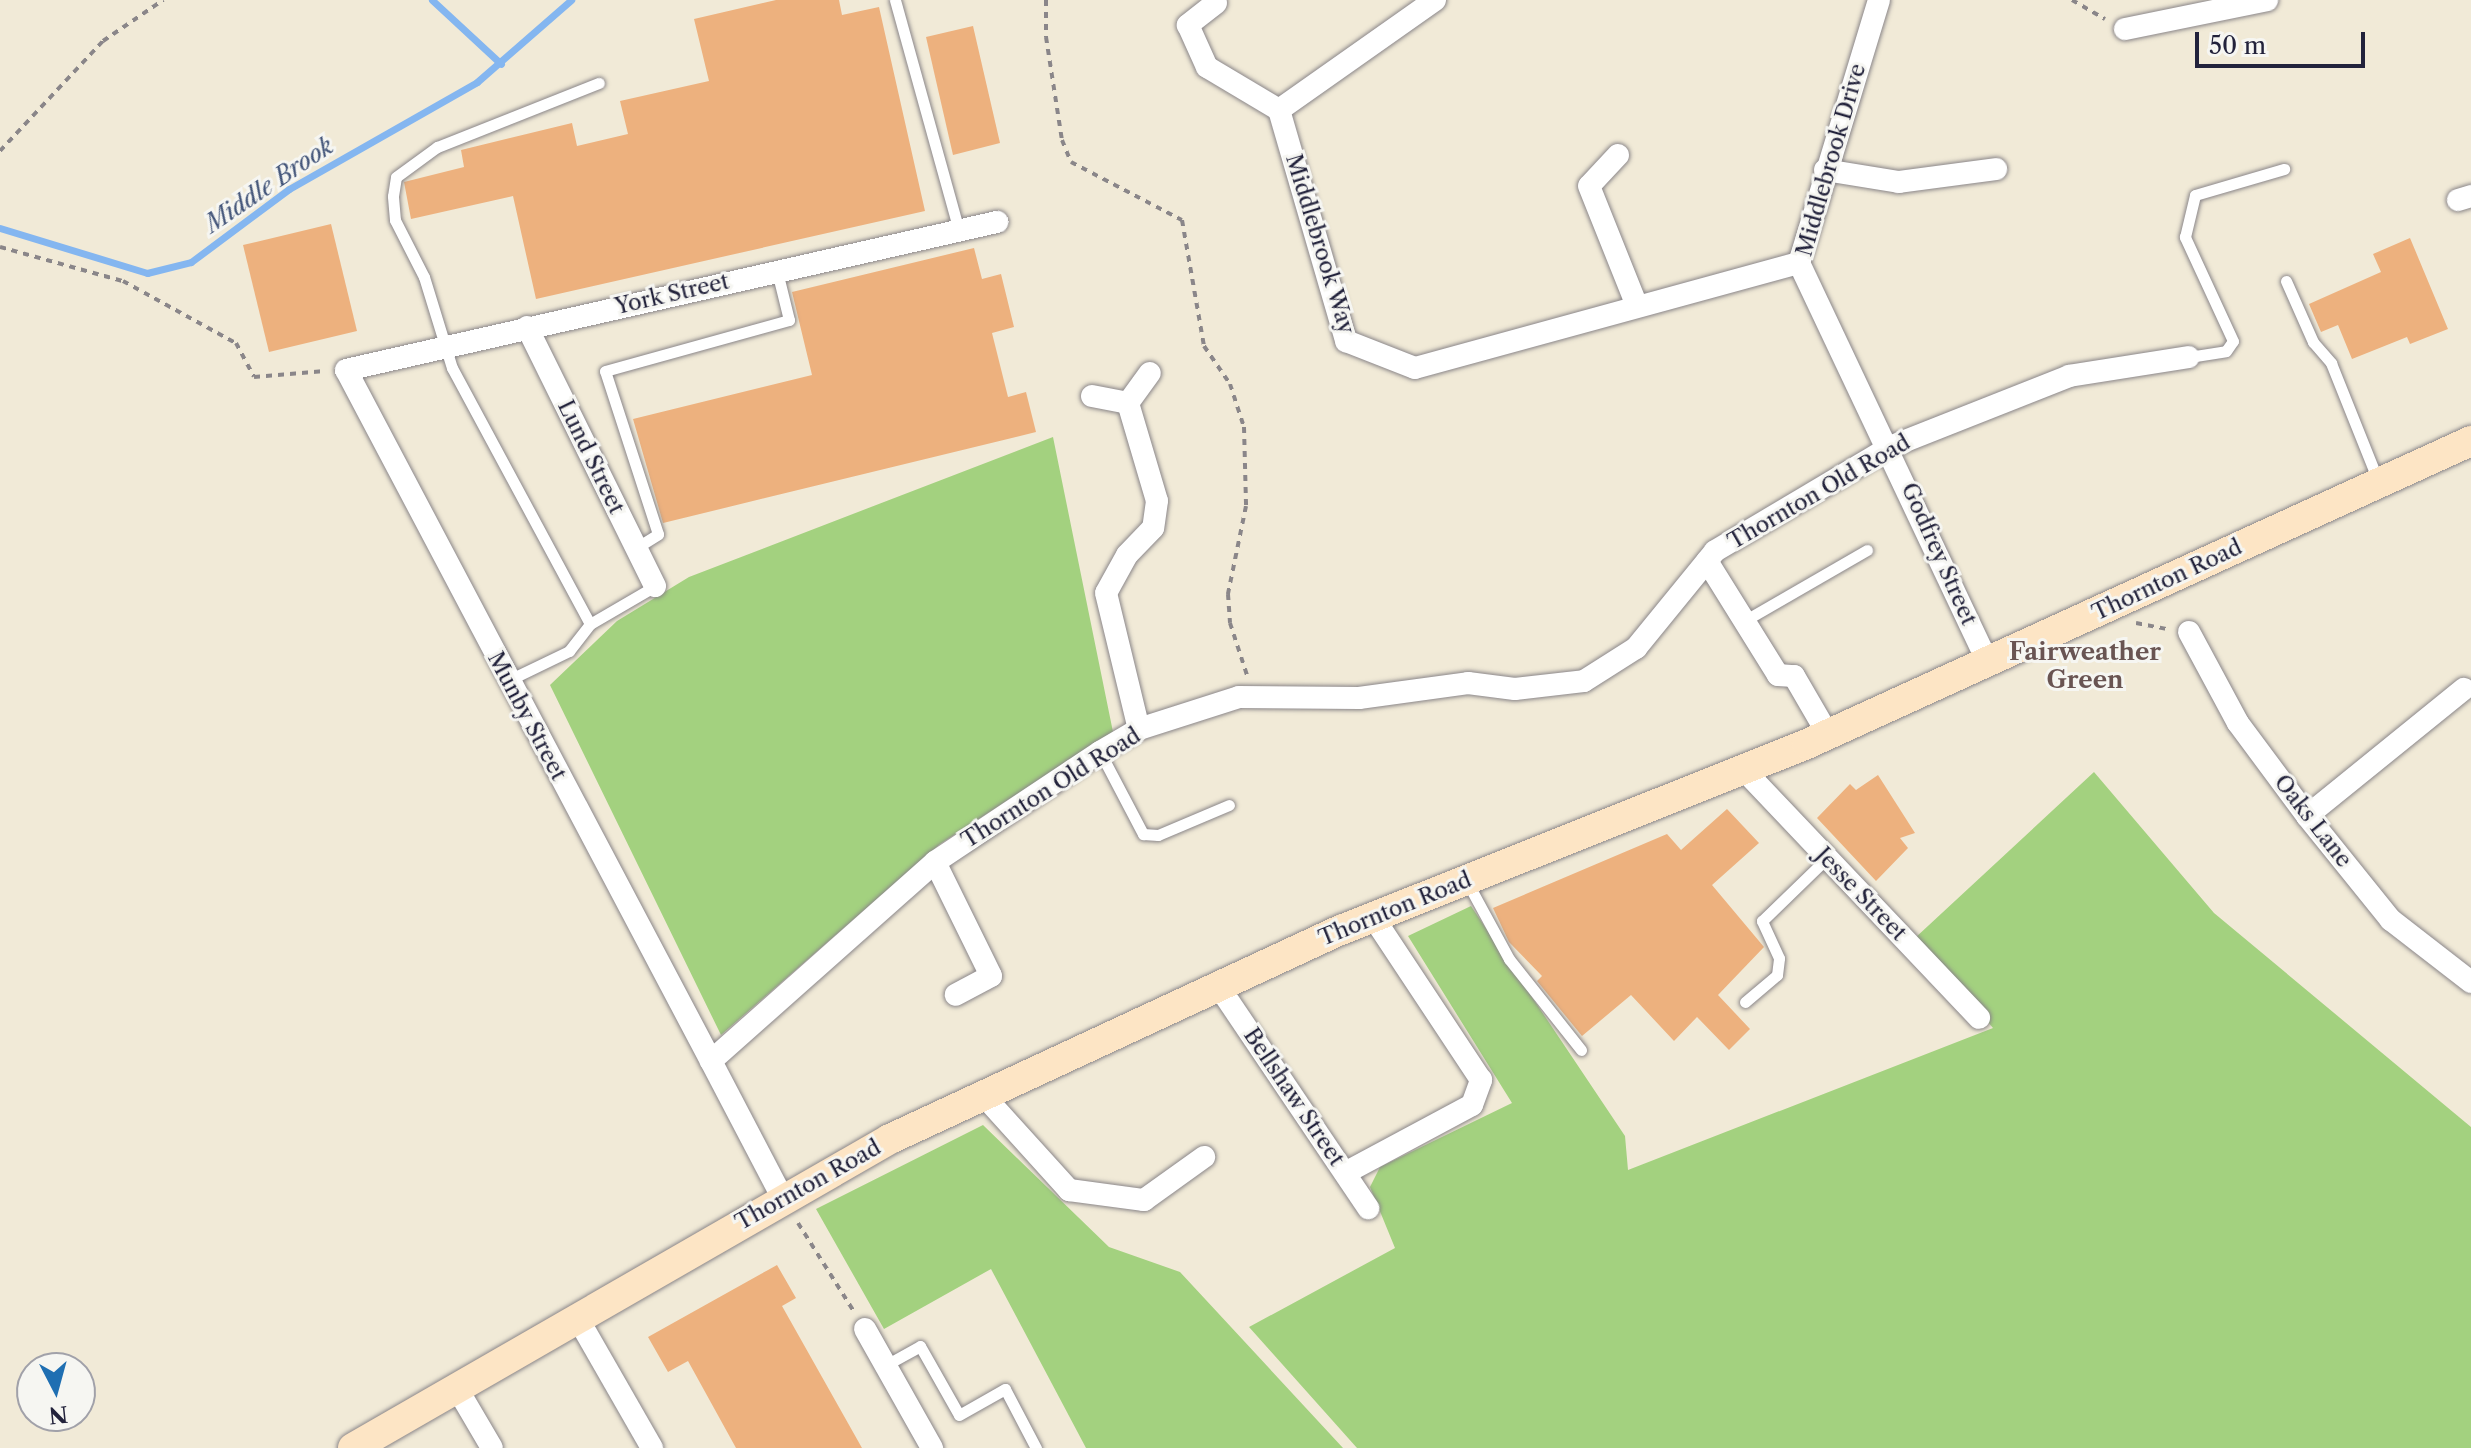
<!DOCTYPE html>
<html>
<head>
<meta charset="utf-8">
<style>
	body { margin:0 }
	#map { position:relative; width:2471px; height:1448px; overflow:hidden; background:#f1ead7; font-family:"Libre Caslon Text",serif }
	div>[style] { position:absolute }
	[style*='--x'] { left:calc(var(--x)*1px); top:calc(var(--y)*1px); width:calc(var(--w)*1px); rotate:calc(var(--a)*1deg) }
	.green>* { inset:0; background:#a3d17f }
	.stream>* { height:7px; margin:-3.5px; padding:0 3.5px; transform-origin:3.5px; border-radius:3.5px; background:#84b6f0 }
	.building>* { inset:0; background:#edb17e }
	.path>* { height:4px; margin-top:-2px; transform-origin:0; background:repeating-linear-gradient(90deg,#8a8689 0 6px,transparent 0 12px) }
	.roads { filter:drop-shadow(0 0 2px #8a8689) drop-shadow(0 0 2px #8a8689) }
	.service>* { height:11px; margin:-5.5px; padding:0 5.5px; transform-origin:5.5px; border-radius:5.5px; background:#fff }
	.minor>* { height:22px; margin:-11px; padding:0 11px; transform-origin:11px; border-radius:11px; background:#fff }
	.secondary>* { height:30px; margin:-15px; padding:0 15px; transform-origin:15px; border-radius:15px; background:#fde5c5 }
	span { translate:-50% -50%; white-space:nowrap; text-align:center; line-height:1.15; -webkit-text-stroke:6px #f6f6f2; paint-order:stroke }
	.street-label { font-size:22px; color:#22223b }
	.water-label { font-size:24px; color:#44567a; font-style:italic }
	.neighbourhood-label { font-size:24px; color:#695452; font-weight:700 }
	.north { position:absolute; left:16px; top:1352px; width:80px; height:80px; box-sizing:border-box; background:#f6f6f2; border:2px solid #a1a1a9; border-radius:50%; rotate:174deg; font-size:22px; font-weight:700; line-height:32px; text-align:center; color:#22223b }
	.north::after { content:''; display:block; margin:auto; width:28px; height:36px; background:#1f6fb2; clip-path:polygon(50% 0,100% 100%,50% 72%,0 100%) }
	.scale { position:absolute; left:2195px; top:32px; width:170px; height:36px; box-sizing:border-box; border:4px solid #22223b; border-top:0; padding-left:10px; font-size:24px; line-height:28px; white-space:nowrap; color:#22223b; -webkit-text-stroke:6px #f6f6f2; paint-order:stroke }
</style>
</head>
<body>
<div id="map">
	<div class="green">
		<i style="clip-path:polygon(1053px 437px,1113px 732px,940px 844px,721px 1035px,550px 685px,617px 621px,689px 577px)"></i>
		<i style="clip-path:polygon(2094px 772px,2214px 913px,2471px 1127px,2471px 1448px,1357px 1448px,1249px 1327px,1395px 1248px,1370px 1187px,1380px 1167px,1512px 1103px,1408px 936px,1471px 906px,1625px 1136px,1628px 1170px,1993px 1028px,1915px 938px)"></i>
		<i style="clip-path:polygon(983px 1125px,1109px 1247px,1180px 1272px,1343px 1448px,1086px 1448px,991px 1269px,884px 1329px,816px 1209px)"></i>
	</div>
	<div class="stream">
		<i style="--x:432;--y:0;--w:94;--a:42.8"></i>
		<i style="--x:0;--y:228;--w:154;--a:17"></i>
		<i style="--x:147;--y:273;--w:45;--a:-14"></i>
		<i style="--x:191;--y:262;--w:122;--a:-36.7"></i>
		<i style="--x:289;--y:189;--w:216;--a:-29.6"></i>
		<i style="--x:477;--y:82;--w:125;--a:-41.1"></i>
	</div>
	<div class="building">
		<i style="clip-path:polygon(776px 0,839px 0,842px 15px,879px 7px,925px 211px,536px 299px,513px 196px,411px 219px,404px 182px,464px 167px,461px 150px,572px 123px,577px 146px,628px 134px,620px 101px,709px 81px,694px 19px)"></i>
		<i style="clip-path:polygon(973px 26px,1000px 143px,953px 155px,926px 37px)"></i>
		<i style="clip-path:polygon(331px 224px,357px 331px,269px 352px,243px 245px)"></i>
		<i style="clip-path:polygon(2410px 238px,2448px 329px,2410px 344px,2407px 337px,2352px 359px,2338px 325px,2321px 332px,2309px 304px,2381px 272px,2373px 254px)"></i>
		<i style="clip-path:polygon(974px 248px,982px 279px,1001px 274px,1014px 327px,992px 333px,1008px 397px,1026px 392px,1036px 432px,663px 523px,633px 419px,812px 375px,792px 292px)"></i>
		<i style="clip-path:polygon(1878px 775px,1915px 833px,1900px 838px,1908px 848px,1876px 881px,1817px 818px,1850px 784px,1856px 790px)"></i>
		<i style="clip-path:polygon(1727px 809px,1759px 843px,1712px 885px,1764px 947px,1718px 995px,1750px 1029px,1729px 1050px,1697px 1017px,1674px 1041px,1631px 995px,1582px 1036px,1537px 981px,1542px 976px,1509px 942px,1493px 908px,1667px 834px,1681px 850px)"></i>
		<i style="clip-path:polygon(777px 1265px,796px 1298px,782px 1306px,862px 1448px,736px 1448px,688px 1361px,668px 1372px,648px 1337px)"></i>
	</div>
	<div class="path">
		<i style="--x:1046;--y:0;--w:37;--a:90"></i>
		<i style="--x:1046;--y:37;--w:104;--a:81.2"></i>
		<i style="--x:1062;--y:140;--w:24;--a:68"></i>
		<i style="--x:1071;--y:162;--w:125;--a:27.6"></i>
		<i style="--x:1182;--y:220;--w:128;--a:80.1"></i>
		<i style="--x:1204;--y:346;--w:46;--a:55.6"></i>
		<i style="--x:1230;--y:384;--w:45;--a:72"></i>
		<i style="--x:1244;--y:427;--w:79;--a:88.5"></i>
		<i style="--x:1246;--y:506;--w:90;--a:101.6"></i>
		<i style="--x:1228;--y:594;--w:29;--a:86"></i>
		<i style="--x:1230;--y:623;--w:55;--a:71.9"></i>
		<i style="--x:2072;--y:0;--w:38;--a:30"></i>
		<i style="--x:0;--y:151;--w:151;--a:-46.9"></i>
		<i style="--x:103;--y:41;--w:73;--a:-34.3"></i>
		<i style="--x:0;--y:247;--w:128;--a:15.5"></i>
		<i style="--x:123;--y:281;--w:129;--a:28.8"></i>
		<i style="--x:236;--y:343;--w:38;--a:62"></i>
		<i style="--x:254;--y:377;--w:71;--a:-4.8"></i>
		<i style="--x:2136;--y:623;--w:32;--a:11"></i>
		<i style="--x:798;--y:1223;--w:103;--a:57.7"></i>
	</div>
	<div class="roads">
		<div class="service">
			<i style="--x:895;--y:0;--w:239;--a:74.5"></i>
			<i style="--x:2286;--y:281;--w:67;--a:66.1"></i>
			<i style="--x:2313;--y:342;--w:28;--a:49"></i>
			<i style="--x:2331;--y:363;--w:129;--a:68.2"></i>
			<i style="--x:2189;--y:357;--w:37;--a:-9"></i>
			<i style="--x:2226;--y:351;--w:12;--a:-55"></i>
			<i style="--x:2233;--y:341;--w:115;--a:-114.8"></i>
			<i style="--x:2185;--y:237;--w:43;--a:-76.6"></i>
			<i style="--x:2195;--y:195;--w:93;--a:-16.3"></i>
			<i style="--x:636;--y:548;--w:26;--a:-32"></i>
			<i style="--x:658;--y:534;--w:171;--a:-108"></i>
			<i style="--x:605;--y:371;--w:191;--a:-15.5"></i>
			<i style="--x:789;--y:320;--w:50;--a:-103.8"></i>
			<i style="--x:1744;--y:621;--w:142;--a:-30"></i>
			<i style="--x:590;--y:624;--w:291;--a:-118.3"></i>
			<i style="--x:452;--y:368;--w:95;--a:-107.1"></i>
			<i style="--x:424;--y:277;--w:64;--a:-117"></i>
			<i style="--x:395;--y:220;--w:24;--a:-95"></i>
			<i style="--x:393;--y:196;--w:19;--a:-81"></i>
			<i style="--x:396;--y:177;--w:51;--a:-36.2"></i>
			<i style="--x:437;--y:147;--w:174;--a:-21.6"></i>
			<i style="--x:509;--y:680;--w:67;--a:-25.8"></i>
			<i style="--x:569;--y:651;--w:34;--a:-52"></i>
			<i style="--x:590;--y:624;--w:75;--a:-30.3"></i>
			<i style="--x:1100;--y:752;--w:93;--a:62.3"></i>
			<i style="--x:1143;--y:834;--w:15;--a:4"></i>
			<i style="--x:1158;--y:835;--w:77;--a:-22.9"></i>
			<i style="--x:1466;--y:880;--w:90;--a:61.4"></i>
			<i style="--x:1509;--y:959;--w:116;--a:51.6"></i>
			<i style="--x:1745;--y:1002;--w:42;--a:-40.2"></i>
			<i style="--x:1777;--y:975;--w:17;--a:-83"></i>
			<i style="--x:1779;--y:958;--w:41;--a:-114.7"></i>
			<i style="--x:1762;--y:921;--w:91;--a:-44.1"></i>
			<i style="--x:886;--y:1365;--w:39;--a:-29"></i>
			<i style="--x:920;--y:1346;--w:79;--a:60.5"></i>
			<i style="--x:959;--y:1415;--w:53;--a:-29.5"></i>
			<i style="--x:1005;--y:1389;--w:67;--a:62.3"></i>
		</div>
		<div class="minor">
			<i style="--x:1435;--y:0;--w:191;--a:144.8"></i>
			<i style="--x:1279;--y:110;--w:241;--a:73.8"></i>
			<i style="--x:1346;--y:341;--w:74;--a:21.4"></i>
			<i style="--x:1415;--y:368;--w:398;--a:-15.3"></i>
			<i style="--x:1879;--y:0;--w:275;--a:106.9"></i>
			<i style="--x:1799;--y:263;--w:441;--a:64.7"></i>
			<i style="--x:1216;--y:3;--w:36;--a:142"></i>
			<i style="--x:1188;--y:25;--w:46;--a:65.7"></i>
			<i style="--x:1207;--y:67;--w:84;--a:30.8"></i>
			<i style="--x:2125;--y:29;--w:145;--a:-11.5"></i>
			<i style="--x:1618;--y:155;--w:42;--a:133.1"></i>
			<i style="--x:1589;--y:186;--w:129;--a:68.2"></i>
			<i style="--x:1825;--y:170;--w:75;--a:9.2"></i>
			<i style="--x:1899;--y:182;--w:98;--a:-7.6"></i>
			<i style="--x:2458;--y:200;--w:14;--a:-17"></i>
			<i style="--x:527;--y:327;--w:289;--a:63.7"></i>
			<i style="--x:1092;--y:396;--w:37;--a:11"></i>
			<i style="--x:1128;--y:403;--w:102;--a:73.5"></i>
			<i style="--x:1157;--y:501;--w:27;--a:98"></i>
			<i style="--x:1153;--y:528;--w:37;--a:134"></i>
			<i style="--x:1127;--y:555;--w:43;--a:118.9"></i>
			<i style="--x:1106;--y:593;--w:140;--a:76.4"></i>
			<i style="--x:1128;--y:403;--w:37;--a:-54"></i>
			<i style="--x:1707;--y:561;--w:134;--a:58.1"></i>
			<i style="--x:1778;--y:675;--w:16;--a:4"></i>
			<i style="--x:1794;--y:676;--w:66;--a:59.9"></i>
			<i style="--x:2189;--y:632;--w:103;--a:61.7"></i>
			<i style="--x:2238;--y:723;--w:116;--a:53.4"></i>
			<i style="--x:2307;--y:816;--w:134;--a:51.1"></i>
			<i style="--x:2391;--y:920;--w:101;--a:37.8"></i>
			<i style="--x:1743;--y:769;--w:343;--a:46.5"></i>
			<i style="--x:2307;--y:816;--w:202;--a:-39"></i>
			<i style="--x:935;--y:862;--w:127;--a:63.8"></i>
			<i style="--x:991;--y:976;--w:40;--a:152"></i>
			<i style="--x:1219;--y:987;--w:267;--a:56"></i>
			<i style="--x:711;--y:1061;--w:781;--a:-117.84"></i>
			<i style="--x:346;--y:370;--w:668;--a:-12.81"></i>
			<i style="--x:984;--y:1096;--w:127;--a:47.9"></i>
			<i style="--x:1069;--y:1190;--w:76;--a:7.6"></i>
			<i style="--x:1144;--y:1200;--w:74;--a:-35.6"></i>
			<i style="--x:1345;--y:1173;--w:144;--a:-28.2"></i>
			<i style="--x:1472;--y:1105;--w:27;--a:-70"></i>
			<i style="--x:1481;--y:1080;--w:196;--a:-123.5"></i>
			<i style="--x:782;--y:1197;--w:153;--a:-117.6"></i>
			<i style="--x:711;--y:1061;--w:300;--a:-41.6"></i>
			<i style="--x:935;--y:862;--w:198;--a:-33.7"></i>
			<i style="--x:1100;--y:752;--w:45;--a:-30.5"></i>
			<i style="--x:1139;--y:729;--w:105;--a:-17.7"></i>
			<i style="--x:1239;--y:697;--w:120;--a:0.5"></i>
			<i style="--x:1359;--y:698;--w:110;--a:-7.8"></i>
			<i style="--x:1468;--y:683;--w:47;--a:7.3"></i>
			<i style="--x:1515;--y:689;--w:69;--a:-6.6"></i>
			<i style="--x:1584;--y:681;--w:62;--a:-32.4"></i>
			<i style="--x:1636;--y:648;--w:125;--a:-50.8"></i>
			<i style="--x:1715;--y:551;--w:204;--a:-30.7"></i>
			<i style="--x:1890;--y:447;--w:193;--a:-21.6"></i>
			<i style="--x:2069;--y:376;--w:121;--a:-9"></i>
			<i style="--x:577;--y:1317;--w:151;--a:60.2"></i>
			<i style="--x:865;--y:1329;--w:137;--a:60.6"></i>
			<i style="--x:458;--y:1390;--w:67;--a:59.6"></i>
		</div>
		<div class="secondary">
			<i style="--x:353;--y:1448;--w:620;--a:-29.92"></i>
			<i style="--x:890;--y:1139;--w:497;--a:-24.9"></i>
			<i style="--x:1341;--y:930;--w:502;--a:-21.76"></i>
			<i style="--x:1807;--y:744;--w:730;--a:-24.53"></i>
		</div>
	</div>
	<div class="street-label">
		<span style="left:1831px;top:160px;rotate:-74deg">Middlebrook Drive</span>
		<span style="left:1320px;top:244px;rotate:73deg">Middlebrook Way</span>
		<span style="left:672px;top:294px;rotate:-13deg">York Street</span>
		<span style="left:591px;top:457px;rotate:64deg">Lund Street</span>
		<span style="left:1819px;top:492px;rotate:-30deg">Thornton Old Road</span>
		<span style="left:1939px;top:554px;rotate:66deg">Godfrey Street</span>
		<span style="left:2167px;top:580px;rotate:-25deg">Thornton Road</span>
		<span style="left:527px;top:716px;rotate:62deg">Munby Street</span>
		<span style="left:1051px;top:788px;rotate:-32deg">Thornton Old Road</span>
		<span style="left:2313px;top:821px;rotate:52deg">Oaks Lane</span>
		<span style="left:1861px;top:894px;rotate:46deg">Jesse Street</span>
		<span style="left:1395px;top:909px;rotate:-22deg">Thornton Road</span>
		<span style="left:1294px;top:1097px;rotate:56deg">Bellshaw Street</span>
		<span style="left:808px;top:1185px;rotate:-29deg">Thornton Road</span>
	</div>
	<div class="water-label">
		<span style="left:269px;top:185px;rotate:-34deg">Middle Brook</span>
	</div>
	<div class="neighbourhood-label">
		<span style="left:2085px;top:666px">Fairweather<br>Green</span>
	</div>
	<div class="north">N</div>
	<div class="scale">50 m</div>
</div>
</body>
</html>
